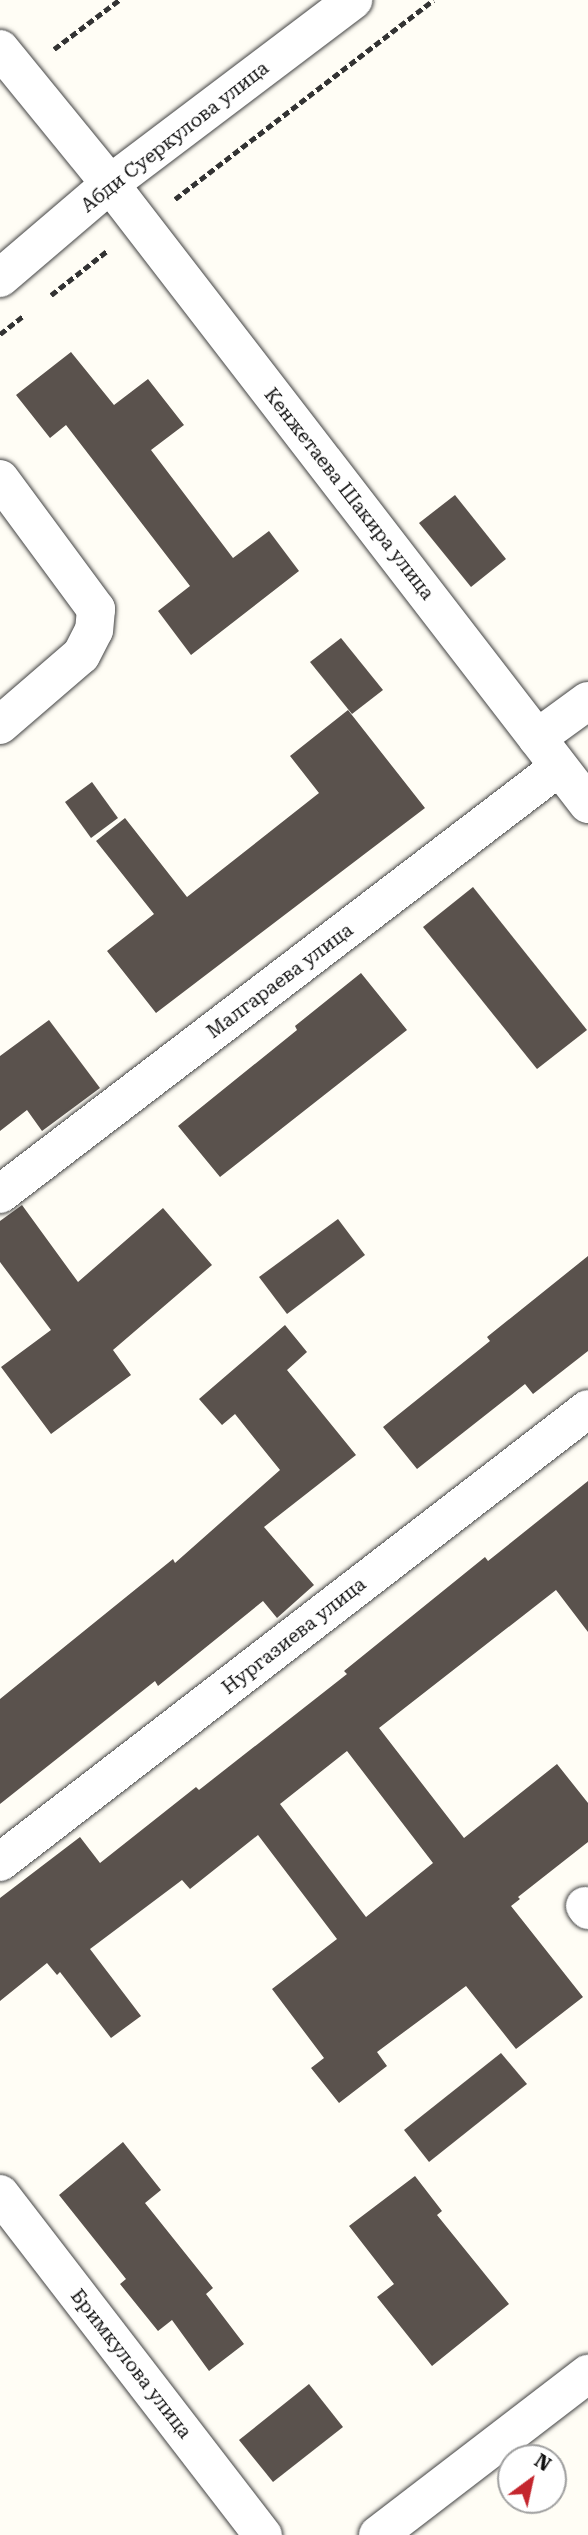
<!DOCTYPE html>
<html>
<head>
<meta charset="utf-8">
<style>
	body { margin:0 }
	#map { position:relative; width:588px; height:2535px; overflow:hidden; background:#fffdf5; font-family:"Roboto Serif",serif }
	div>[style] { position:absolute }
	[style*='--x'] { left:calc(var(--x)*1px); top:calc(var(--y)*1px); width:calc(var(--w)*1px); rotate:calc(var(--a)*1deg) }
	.building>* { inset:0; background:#5a524d }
	.path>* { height:4.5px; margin-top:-2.25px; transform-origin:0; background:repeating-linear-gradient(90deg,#333 0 7px,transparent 0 10.5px) }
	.roads { filter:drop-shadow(0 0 2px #444) drop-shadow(0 0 2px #444) }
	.minor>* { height:38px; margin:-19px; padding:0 19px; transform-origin:19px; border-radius:19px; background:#fff }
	span { translate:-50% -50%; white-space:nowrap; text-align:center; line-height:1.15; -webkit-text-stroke:7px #fff; paint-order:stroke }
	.street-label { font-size:19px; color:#111 }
	.north { position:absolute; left:497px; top:2444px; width:70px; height:70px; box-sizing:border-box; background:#fff; border:2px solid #a0a0a0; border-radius:50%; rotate:33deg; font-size:19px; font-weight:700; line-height:28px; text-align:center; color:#111 }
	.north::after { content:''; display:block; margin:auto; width:24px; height:32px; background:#c4262e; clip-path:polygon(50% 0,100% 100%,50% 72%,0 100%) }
</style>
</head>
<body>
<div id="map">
	<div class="building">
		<i style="clip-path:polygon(71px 352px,114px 405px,148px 379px,184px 425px,151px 450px,233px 558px,269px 531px,299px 571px,191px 655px,158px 611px,190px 586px,66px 425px,50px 438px,16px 395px)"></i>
		<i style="clip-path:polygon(455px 495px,506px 559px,471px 587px,419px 523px)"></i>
		<i style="clip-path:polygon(341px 638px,383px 690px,352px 714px,310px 662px)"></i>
		<i style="clip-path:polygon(348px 710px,425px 808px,156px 1013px,107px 951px,154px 914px,96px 841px,125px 818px,187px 897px,319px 793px,290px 756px)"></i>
		<i style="clip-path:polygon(92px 782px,118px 818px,91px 838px,65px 802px)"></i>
		<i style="clip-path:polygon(473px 887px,587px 1030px,537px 1069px,423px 927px)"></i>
		<i style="clip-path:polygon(361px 973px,407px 1030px,220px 1177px,178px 1126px,297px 1030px,295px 1026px)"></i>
		<i style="clip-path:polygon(49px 1020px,100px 1088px,42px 1131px,27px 1110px,0 1131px,0 1056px)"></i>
		<i style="clip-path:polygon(22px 1205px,78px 1282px,163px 1208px,212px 1265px,113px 1350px,131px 1375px,51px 1434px,1px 1367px,51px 1330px,0 1262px,0 1221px)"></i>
		<i style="clip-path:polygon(338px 1219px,365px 1255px,287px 1314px,259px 1277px)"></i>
		<i style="clip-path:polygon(588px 1256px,588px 1351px,533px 1394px,525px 1384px,417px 1469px,383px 1427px,490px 1341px,487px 1337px)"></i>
		<i style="clip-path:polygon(285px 1325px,307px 1352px,287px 1370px,356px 1455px,264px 1527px,314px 1585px,277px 1618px,263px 1601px,158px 1686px,155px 1681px,0 1804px,0 1699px,173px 1559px,175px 1563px,280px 1470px,235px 1414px,222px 1425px,199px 1399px)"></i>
		<i style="clip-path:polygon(evenodd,588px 1481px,588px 1632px,556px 1590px,379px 1728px,464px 1838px,557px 1764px,588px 1803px,588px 1842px,518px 1897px,520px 1899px,511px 1906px,583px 1997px,516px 2049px,466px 1986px,377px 2052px,387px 2066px,339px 2103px,311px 2068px,324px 2058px,272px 1989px,337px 1939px,258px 1835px,190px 1889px,182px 1880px,90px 1949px,141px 2016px,111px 2038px,60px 1972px,57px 1975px,47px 1963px,0 2001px,0 1898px,80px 1837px,100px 1863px,196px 1787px,199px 1790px,347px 1674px,344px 1671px,485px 1557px,488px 1561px,588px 1481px,347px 1751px,433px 1863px,366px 1917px,280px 1804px,347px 1751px)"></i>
		<i style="clip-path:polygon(501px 2053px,527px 2084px,429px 2162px,404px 2130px)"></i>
		<i style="clip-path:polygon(123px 2142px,161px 2190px,145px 2203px,213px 2288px,206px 2294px,244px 2344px,209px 2371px,172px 2320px,158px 2331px,120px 2284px,126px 2279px,59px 2195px)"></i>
		<i style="clip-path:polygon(415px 2176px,442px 2211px,437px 2215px,509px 2304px,432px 2366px,377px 2297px,394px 2284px,349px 2226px)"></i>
		<i style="clip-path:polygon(309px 2384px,343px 2427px,273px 2482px,239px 2440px)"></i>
	</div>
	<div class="path">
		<i style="--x:54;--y:49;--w:81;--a:-37"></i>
		<i style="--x:175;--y:199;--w:326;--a:-37.6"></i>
		<i style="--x:51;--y:295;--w:71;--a:-38.2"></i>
		<i style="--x:0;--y:334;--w:31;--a:-38"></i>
	</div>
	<div class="roads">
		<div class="minor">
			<i style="--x:0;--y:49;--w:174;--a:50.8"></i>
			<i style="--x:110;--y:184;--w:783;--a:52.37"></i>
			<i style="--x:0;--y:278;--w:145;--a:-40.5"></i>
			<i style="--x:110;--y:184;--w:305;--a:-37.1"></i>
			<i style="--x:0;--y:479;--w:162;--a:53.6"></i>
			<i style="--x:96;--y:609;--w:21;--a:95"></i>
			<i style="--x:94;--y:630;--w:28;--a:117"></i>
			<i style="--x:81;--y:655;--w:107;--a:139.2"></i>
			<i style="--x:537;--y:738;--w:63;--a:-36"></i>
			<i style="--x:0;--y:1194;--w:703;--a:-37.37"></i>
			<i style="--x:0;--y:1862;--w:742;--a:-37.61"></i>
			<i style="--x:585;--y:1906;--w:5;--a:53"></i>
			<i style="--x:0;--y:2194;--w:431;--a:52.4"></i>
			<i style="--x:378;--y:2535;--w:265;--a:-37.5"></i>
		</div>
	</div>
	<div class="street-label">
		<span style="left:175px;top:137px;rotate:-38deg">Абди Суеркулова улица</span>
		<span style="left:349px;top:494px;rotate:52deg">Кенжетаева Шакира улица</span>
		<span style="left:280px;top:981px;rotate:-37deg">Малгараева улица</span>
		<span style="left:294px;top:1636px;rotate:-38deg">Нургазиева улица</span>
		<span style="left:131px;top:2364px;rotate:52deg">Бримкулова улица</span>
	</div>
	<div class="north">N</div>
</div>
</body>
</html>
